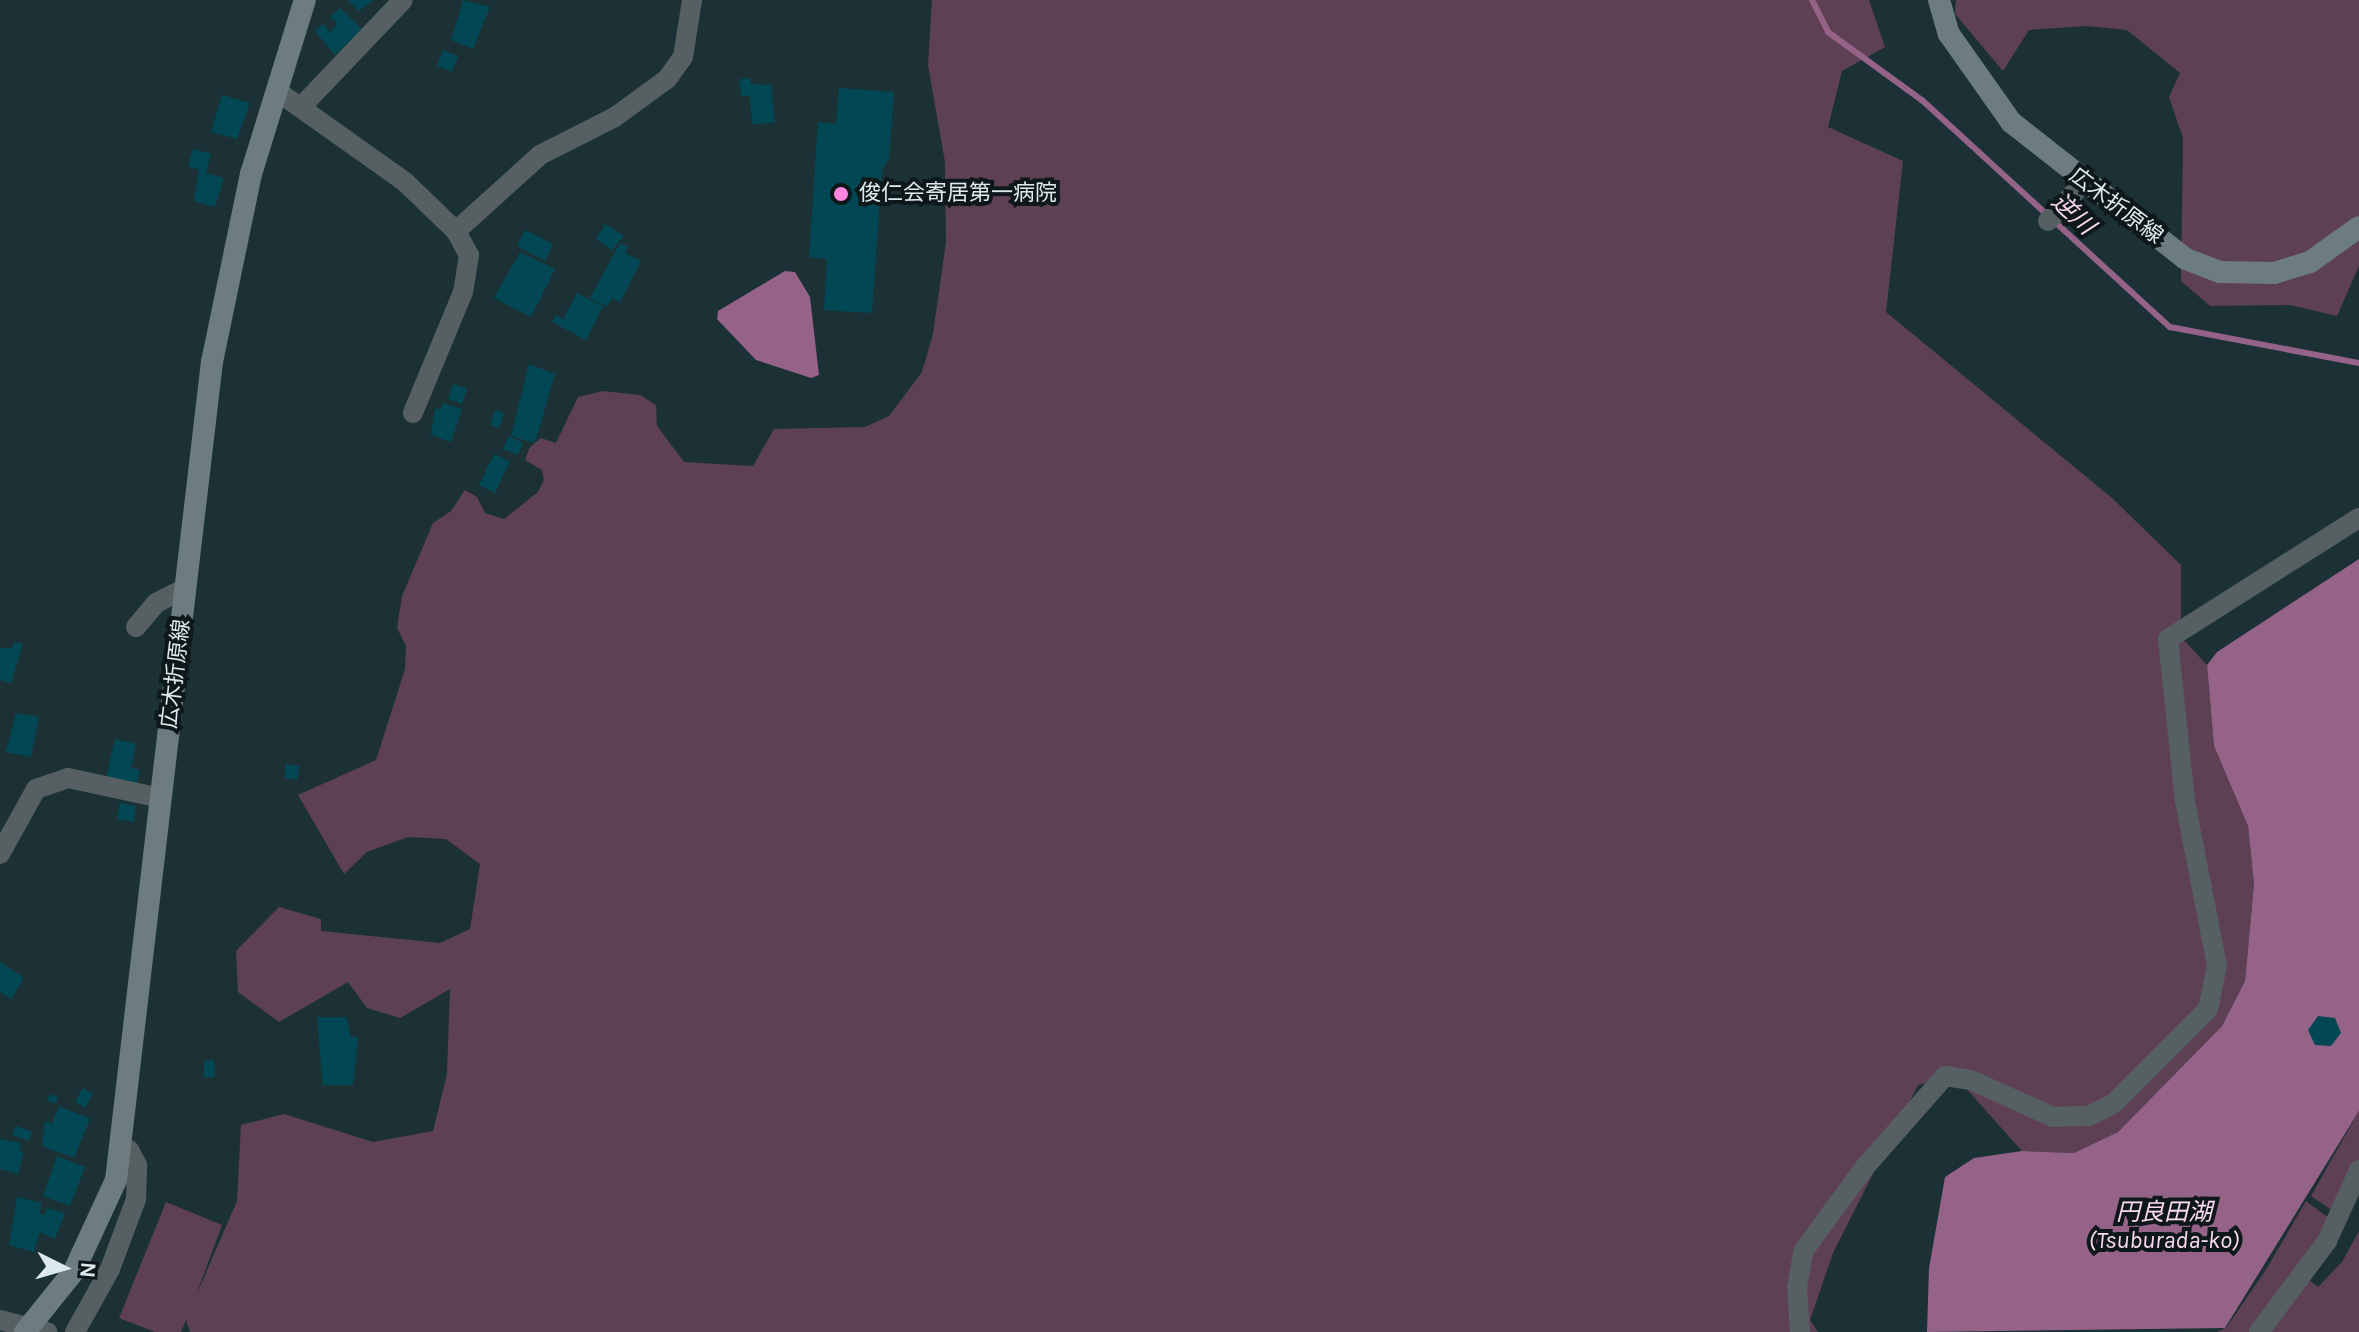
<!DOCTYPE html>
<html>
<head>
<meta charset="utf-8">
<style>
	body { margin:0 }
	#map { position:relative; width:2359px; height:1332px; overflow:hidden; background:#1b3136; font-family:Karla,"Noto Sans JP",sans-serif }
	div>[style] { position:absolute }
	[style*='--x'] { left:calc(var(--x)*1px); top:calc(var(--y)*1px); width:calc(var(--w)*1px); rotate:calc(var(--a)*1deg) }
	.green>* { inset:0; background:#5d4054 }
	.water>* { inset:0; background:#956387 }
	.stream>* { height:6px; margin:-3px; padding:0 3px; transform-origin:3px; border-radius:3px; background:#956387 }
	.building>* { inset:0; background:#024854 }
	.minor>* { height:20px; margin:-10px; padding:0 10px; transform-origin:10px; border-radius:10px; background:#566063 }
	.secondary>* { height:22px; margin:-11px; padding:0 11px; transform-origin:11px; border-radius:11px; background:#6c7c80 }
	.dots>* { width:22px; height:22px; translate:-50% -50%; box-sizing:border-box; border:4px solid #0e1719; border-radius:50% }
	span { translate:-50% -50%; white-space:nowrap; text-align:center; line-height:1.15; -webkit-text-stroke:8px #0e1719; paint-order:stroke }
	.poi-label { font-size:22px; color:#ddeaed }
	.left { translate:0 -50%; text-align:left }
	.street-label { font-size:22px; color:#ddeaed }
	.water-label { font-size:24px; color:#f9daef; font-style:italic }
	.north { position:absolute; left:24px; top:1228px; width:80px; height:80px; -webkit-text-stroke:6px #0e1719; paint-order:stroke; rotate:95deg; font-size:22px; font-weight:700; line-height:32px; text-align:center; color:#ddeaed }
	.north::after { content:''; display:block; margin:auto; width:28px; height:36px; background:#ddeaed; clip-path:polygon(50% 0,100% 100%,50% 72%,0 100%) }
</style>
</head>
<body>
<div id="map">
	<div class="green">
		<i style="clip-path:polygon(932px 0,1869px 0,1885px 47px,1842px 71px,1828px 127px,1903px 161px,1886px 312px,2112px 498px,2181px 565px,2181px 637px,2207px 665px,2214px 746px,2248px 826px,2254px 884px,2245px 981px,2222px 1026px,2118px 1132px,2074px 1153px,2022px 1151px,1955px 1076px,1918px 1085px,1833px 1253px,1810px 1320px,1818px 1332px,190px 1332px,186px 1320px,181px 1332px,155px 1332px,119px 1318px,166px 1202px,222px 1225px,195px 1298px,237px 1201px,241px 1125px,284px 1114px,373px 1142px,433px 1131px,447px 1074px,450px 989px,400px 1018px,367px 1008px,348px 982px,279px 1022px,238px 992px,236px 951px,279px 907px,321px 919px,321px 931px,440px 943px,470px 929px,480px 864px,446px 839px,408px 837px,367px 852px,344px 874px,298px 795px,376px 760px,405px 669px,406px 646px,397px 628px,402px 596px,433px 523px,451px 511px,465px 490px,477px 497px,485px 513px,504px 519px,538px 492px,544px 480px,542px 470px,525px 460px,530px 447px,541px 438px,556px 443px,578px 397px,603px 391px,640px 395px,656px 405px,657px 426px,684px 462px,753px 466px,774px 429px,865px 427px,889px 416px,922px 372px,933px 334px,946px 242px,945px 162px,928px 65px)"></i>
		<i style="clip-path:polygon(1956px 0,2359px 0,2359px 266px,2337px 316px,2290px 305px,2210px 306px,2181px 281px,2183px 138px,2169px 97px,2180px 73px,2127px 30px,2086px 26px,2029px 30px,2003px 71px,1955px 14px)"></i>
		<i style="clip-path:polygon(2359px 1111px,2359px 1160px,2333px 1211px,2311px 1196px)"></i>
		<i style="clip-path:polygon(2306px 1201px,2330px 1219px,2297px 1270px,2318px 1287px,2342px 1262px,2359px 1231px,2359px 1332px,2217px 1332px,2226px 1328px,2267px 1268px)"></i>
	</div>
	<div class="water">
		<i style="clip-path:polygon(785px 271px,795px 272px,810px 297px,819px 375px,811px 378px,756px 360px,717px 319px,718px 311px)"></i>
		<i style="clip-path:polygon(2359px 559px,2359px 1111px,2225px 1328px,1927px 1332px,1929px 1268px,1945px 1177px,1974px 1158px,2022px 1151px,2074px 1153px,2118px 1132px,2222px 1026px,2245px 981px,2254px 884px,2248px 826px,2214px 746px,2207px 665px,2217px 652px)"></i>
	</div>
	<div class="stream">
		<i style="--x:1812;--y:0;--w:36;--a:63"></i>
		<i style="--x:1828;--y:32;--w:117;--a:36"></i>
		<i style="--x:1923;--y:101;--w:335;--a:42.5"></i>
		<i style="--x:2170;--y:327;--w:192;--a:10.8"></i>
	</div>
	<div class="building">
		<i style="clip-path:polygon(348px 0,374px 0,359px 11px)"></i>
		<i style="clip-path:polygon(463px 0,490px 7px,473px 49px,451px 40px)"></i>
		<i style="clip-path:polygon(340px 8px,362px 29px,335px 55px,315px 31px,323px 24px,330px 32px,338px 24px,330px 17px)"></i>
		<i style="clip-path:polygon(443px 50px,458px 56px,452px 72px,437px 66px)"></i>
		<i style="clip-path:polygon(750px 78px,751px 84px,771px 85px,775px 123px,752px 124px,750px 96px,741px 96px,739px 79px)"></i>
		<i style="clip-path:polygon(839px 88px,894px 92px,889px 158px,882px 170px,872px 313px,824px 310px,827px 259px,809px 257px,818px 122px,836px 124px)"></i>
		<i style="clip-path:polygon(222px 95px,250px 103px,237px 139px,211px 132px)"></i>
		<i style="clip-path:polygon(193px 149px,211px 154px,206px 173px,224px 178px,215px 207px,194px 201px,199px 170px,188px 166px)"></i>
		<i style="clip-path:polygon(605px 224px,624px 236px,612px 250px,596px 239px)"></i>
		<i style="clip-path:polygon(525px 230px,553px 244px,545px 261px,517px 246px)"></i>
		<i style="clip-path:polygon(620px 243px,628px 247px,625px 253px,641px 261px,620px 302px,612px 298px,607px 307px,590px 298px)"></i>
		<i style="clip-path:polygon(520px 252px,555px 269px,531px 317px,494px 298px)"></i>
		<i style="clip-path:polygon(577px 293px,603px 306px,586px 340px,552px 322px,556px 315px,563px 319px)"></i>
		<i style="clip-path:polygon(529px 364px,555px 374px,535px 443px,511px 436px)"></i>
		<i style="clip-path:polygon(453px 384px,467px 389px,462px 404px,448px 399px)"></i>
		<i style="clip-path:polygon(443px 403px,462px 409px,451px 442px,431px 435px,435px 408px,440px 410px)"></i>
		<i style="clip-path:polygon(495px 410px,504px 413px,499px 428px,490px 425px)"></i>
		<i style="clip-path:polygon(508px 436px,523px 443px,518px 455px,503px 449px)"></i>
		<i style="clip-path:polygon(494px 454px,510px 461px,495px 493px,479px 485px)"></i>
		<i style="clip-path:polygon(14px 642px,23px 644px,11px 683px,0 680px,0 648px,12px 648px)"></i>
		<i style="clip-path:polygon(16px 713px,39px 717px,31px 757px,6px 752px)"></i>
		<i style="clip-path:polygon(115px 739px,136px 744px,131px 768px,140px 770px,137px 785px,106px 778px)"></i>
		<i style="clip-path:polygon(286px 764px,299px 766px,297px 780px,285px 778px)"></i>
		<i style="clip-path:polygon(120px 803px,136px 806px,134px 822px,117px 819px)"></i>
		<i style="clip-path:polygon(0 962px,24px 978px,11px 999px,0 992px)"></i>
		<i style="clip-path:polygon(2318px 1016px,2335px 1018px,2341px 1033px,2331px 1046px,2315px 1045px,2308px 1030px)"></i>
		<i style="clip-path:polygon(317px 1017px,346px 1017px,351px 1037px,358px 1037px,353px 1085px,323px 1085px)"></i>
		<i style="clip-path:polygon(214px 1060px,215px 1077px,204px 1078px,204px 1061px)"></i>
		<i style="clip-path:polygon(83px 1088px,93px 1094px,85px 1108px,75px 1102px)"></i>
		<i style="clip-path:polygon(50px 1094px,58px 1097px,55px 1104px,47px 1100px)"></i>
		<i style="clip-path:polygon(59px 1106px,90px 1119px,74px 1158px,42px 1146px,45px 1121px,52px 1124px)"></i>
		<i style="clip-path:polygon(16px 1126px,32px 1132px,29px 1141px,12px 1135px)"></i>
		<i style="clip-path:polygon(0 1139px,21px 1143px,19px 1151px,24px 1152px,18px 1174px,0 1169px)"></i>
		<i style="clip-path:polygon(57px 1156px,85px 1167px,70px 1206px,43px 1196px)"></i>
		<i style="clip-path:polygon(17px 1197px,42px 1203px,39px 1213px,45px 1215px,47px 1208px,65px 1213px,55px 1239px,40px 1232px,34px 1252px,9px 1245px)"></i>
	</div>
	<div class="minor">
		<i style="--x:277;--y:91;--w:157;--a:35.4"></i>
		<i style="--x:405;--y:182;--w:71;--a:43.9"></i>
		<i style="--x:456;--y:231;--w:27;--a:62"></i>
		<i style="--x:469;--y:255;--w:37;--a:99"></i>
		<i style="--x:463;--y:292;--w:131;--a:112.5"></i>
		<i style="--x:302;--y:106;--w:146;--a:-46.4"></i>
		<i style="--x:2048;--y:221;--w:53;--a:-47.3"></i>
		<i style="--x:456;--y:231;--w:113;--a:-42.1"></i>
		<i style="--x:540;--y:155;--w:84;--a:-26.9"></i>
		<i style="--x:615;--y:117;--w:64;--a:-36.2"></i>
		<i style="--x:667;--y:79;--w:27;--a:-54"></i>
		<i style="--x:683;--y:57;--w:58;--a:-81"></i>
		<i style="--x:136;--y:627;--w:31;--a:-50"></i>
		<i style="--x:156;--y:603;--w:34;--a:-27"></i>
		<i style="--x:0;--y:854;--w:74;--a:-61"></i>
		<i style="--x:36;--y:789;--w:34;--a:-19"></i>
		<i style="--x:68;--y:778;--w:95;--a:12.1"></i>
		<i style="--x:0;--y:1320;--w:49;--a:14.3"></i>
		<i style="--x:75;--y:1332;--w:72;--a:-60.9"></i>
		<i style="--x:110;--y:1269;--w:75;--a:-69.6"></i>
		<i style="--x:136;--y:1199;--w:34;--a:-88"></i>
		<i style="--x:137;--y:1165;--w:17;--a:-118"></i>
		<i style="--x:129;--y:1150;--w:8;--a:180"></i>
		<i style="--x:1800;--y:1332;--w:44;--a:-93.9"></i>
		<i style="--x:1797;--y:1288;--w:39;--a:-80"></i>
		<i style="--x:1804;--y:1250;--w:103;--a:-53.7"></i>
		<i style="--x:1865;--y:1167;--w:121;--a:-48.7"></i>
		<i style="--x:1945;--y:1076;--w:26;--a:9"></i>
		<i style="--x:1971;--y:1080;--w:90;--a:24.3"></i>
		<i style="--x:2053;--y:1117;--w:36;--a:-2"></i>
		<i style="--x:2089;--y:1116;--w:27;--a:-27"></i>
		<i style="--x:2113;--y:1104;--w:134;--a:-45"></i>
		<i style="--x:2208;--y:1009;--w:44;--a:-78.2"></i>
		<i style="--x:2217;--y:966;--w:168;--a:-101"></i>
		<i style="--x:2185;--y:801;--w:163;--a:-96"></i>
		<i style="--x:2168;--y:639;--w:226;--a:-32.4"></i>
		<i style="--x:2259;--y:1332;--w:114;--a:-53.2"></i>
		<i style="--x:2327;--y:1241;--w:78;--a:-65.7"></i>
	</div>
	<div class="secondary">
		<i style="--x:1939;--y:0;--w:35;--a:74"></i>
		<i style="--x:1949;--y:34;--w:108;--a:54.8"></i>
		<i style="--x:2011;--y:122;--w:222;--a:38.1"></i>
		<i style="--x:2186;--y:259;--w:36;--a:21"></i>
		<i style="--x:2220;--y:272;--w:54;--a:1.1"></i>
		<i style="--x:2274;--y:273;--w:38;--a:-17"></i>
		<i style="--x:2310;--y:262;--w:60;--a:-35.5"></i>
		<i style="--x:25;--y:1332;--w:78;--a:-51.2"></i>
		<i style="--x:74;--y:1271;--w:100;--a:-65.2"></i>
		<i style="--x:116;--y:1180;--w:824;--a:-83.31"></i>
		<i style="--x:212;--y:362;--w:192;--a:-78.3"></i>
		<i style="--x:251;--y:174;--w:182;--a:-72.8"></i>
	</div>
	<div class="dots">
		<i style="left:841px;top:194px;background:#ff85df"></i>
	</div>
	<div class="poi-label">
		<span class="left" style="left:859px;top:194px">俊仁会寄居第一病院</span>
	</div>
	<div class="street-label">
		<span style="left:2116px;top:206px;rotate:37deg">広木折原線</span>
		<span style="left:176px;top:674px;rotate:-83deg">広木折原線</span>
	</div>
	<div class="water-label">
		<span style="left:2073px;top:214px;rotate:43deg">逆川</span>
		<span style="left:2164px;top:1227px">円良田湖<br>(Tsuburada-ko)</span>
	</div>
	<div class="north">N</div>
</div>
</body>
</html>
